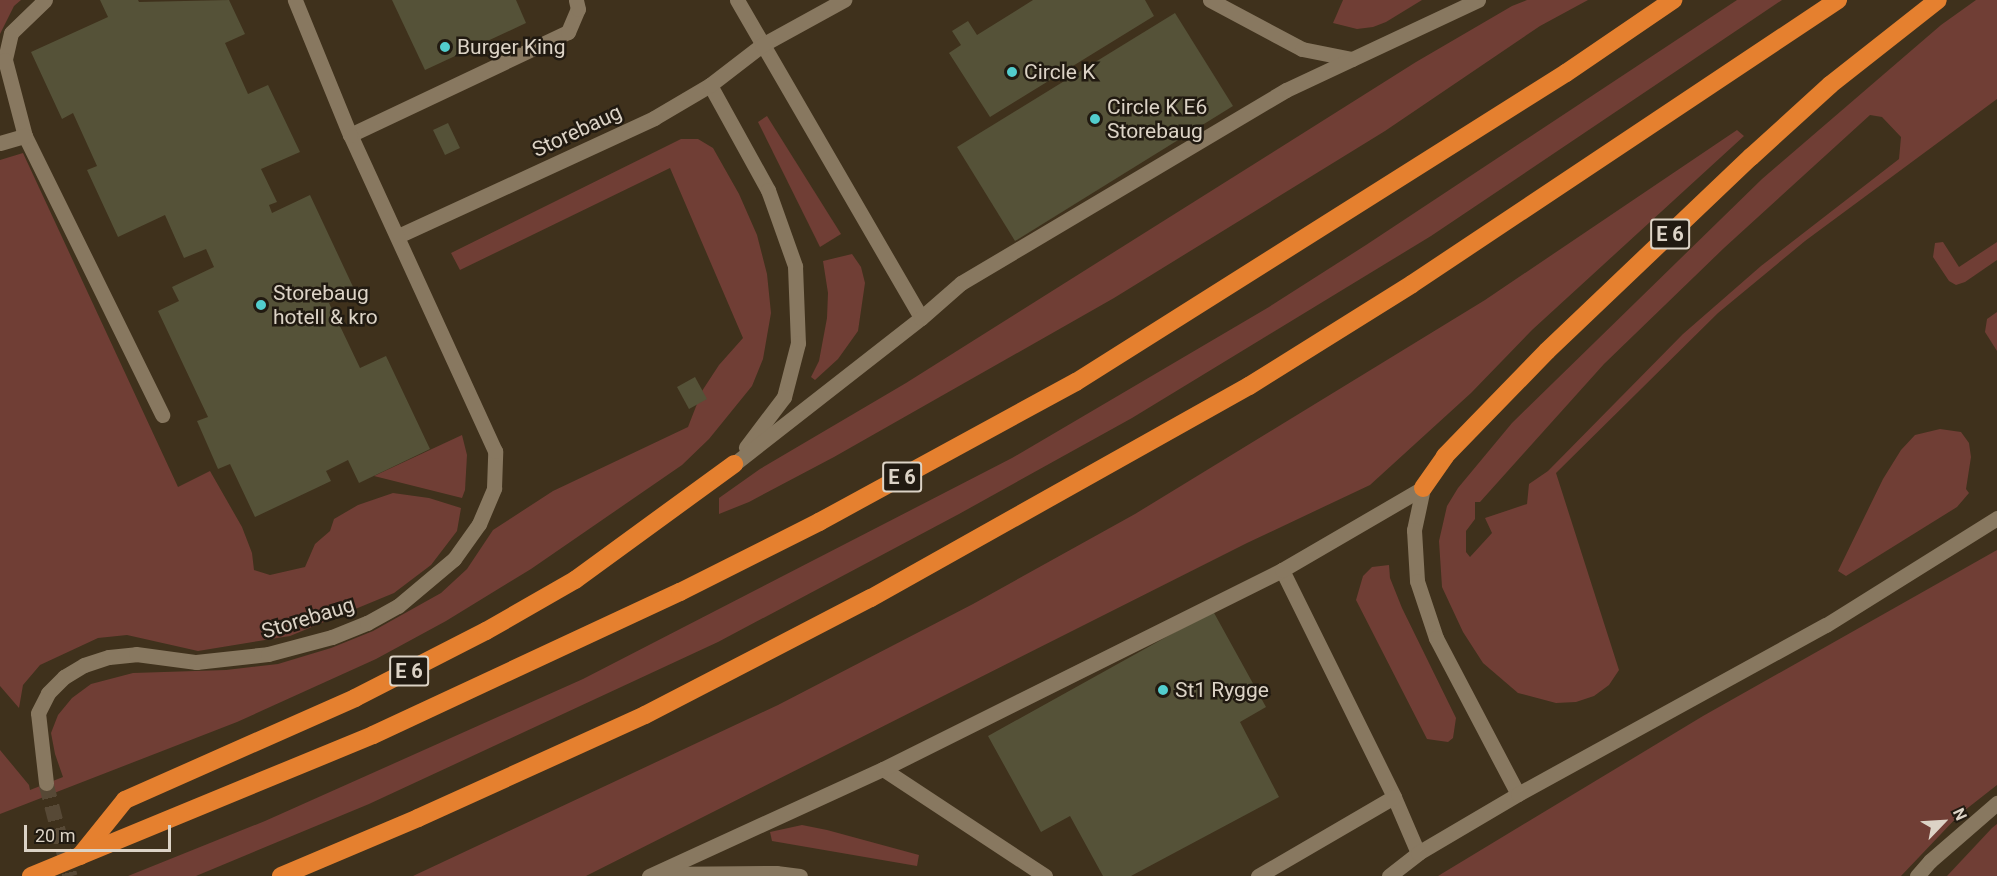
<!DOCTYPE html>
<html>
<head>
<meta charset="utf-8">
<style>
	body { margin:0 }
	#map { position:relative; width:1997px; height:876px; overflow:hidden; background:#3f311c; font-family:Roboto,sans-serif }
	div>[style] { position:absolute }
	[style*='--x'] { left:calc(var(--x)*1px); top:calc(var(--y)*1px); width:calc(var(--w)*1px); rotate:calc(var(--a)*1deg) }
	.green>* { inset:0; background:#703e35 }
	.building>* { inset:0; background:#555238 }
	.minor-tunnel>* { height:15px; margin-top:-7.5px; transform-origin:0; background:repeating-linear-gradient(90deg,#574936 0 15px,transparent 0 23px) }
	.minor>* { height:15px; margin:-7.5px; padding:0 7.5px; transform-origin:7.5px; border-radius:7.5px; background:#887860 }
	.highway>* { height:18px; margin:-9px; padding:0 9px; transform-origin:9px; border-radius:9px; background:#e5802f }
	.dots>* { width:16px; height:16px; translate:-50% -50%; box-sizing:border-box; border:3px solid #211a11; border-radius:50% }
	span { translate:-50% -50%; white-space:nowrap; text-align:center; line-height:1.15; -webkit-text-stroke:5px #211a11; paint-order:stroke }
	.shield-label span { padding:2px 4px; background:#211a11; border:2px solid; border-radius:4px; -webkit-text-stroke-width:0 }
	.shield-label { font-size:20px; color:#dcd3c6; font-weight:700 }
	.poi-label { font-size:21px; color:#dcd3c6 }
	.left { translate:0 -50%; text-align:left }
	.street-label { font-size:21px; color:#dcd3c6 }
	.north { position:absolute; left:1913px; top:792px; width:60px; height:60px; -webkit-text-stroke:4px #211a11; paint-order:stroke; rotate:65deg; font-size:16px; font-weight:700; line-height:24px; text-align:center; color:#dcd3c6 }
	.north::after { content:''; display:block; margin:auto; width:21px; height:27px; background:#dcd3c6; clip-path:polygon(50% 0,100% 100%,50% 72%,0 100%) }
	.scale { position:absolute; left:24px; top:825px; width:147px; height:27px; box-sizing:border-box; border:3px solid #dcd3c6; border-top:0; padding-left:8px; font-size:18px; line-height:21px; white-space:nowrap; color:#dcd3c6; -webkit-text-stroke:4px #211a11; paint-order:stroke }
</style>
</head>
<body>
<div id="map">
	<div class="green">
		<i style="clip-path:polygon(0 0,21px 0,14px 6px,0 34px)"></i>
		<i style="clip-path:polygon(1343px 0,1422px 0,1386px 22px,1373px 27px,1357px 29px,1333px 23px)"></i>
		<i style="clip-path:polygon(1527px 0,1588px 0,1540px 26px,1385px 131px,1114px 298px,834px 457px,749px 502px,719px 514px,719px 498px,760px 469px,906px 383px,1416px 62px,1512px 6px)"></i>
		<i style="clip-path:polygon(1737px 0,1782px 0,1431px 236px,1132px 418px,959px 514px,718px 642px,369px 804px,196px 876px,128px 876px,265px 821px,583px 679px,1012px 458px,1269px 307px,1366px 245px)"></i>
		<i style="clip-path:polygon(evenodd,1976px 0,1997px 0,1997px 99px,1805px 241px,1718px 313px,1556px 473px,1619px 670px,1609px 685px,1594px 696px,1576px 702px,1556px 703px,1518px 693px,1483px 663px,1463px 632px,1442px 587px,1439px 541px,1447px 506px,1458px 488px,1512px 423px,1762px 179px,1941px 25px,1976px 0,1870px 115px,1882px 117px,1901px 137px,1899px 159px,1761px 266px,1683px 334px,1548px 471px,1529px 484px,1527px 504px,1485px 518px,1492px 533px,1470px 557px,1466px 552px,1466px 531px,1475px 519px,1475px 502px,1480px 502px,1604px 364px,1724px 248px,1870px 115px)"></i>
		<i style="clip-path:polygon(767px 116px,841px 234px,820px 247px,758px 122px)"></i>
		<i style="clip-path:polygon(1737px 130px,1744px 136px,1532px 330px,1471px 393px,1370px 485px,1247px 543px,586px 876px,413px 876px,778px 705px,973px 604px,1135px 514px,1485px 300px)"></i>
		<i style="clip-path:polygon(681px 139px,698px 139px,713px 148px,739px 194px,757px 235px,767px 274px,771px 313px,763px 359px,752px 386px,709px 439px,682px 465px,531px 569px,446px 621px,376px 659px,237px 722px,0 814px,0 750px,29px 785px,30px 790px,63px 777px,55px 754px,51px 733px,58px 715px,72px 698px,91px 684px,133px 673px,226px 670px,278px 664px,331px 648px,373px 631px,441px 593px,467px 569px,493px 530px,553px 491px,688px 427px,702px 391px,719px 365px,743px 338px,670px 168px,460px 270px,451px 253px)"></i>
		<i style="clip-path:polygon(23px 153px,178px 487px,210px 471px,242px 527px,252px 553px,254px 570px,270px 575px,305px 567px,315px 544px,330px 531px,334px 519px,358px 505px,393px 493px,429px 498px,461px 508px,457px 531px,431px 565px,394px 593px,290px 636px,198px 651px,127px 635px,98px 638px,40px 665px,23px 685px,19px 708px,0 686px,0 160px)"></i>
		<i style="clip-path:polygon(1943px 242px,1959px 267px,1997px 242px,1997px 260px,1965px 282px,1956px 285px,1949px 281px,1933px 257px,1935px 243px)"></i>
		<i style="clip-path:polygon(852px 254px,861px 267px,865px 283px,858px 331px,838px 359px,815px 380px,811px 377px,819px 361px,827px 318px,828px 293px,823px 261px)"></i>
		<i style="clip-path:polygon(1997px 312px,1997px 351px,1985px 332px,1987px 319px)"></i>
		<i style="clip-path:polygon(1940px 429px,1961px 432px,1969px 443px,1971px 457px,1966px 489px,1969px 493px,1957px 507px,1846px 576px,1838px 571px,1883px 479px,1901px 450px,1915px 435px)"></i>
		<i style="clip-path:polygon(462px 435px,467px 455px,465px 490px,462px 498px,374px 476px)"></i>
		<i style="clip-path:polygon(1997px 550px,1997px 785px,1960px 814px,1901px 876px,1438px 876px,1703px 716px)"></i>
		<i style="clip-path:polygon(1389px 565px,1390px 578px,1402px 608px,1456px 718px,1453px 738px,1448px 742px,1427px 739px,1356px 600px,1363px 576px,1372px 567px)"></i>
		<i style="clip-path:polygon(1997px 824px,1997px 876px,1947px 876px,1992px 828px)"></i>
		<i style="clip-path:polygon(802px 825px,827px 830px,919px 855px,917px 866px,772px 841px,770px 832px)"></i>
	</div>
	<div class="building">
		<i style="clip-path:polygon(100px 0,138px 0,139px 2px,229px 0,245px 34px,225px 43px,248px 94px,268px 85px,300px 152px,261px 169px,277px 202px,269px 205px,272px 213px,310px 195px,355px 291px,329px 303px,360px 368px,386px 356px,430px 449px,359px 483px,348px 460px,326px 471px,331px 481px,255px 517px,230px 464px,218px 469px,197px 421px,208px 417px,158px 311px,179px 301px,172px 287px,214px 267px,206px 249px,184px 258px,165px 215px,118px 237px,87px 170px,97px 166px,73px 113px,62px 119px,31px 52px,108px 17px)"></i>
		<i style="clip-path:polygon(392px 0,516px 0,526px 23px,425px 70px)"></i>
		<i style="clip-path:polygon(1033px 0,1145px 0,1154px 16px,990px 117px,949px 53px,961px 45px,952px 31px,968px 21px,977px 35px)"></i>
		<i style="clip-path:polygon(1175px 13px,1233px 106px,1015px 241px,957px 147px)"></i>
		<i style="clip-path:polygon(448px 123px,460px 148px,445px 155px,433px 130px)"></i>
		<i style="clip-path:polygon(695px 377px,707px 399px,689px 409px,677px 387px)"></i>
		<i style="clip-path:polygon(1213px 611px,1266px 707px,1240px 722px,1279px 797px,1131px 876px,1103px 876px,1070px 816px,1041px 832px,988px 736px)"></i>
	</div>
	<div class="minor-tunnel">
		<i style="--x:46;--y:783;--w:96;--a:75.5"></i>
	</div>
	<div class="minor">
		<i style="--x:45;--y:0;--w:47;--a:135.9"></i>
		<i style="--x:11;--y:33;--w:28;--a:103"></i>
		<i style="--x:5;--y:60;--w:79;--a:75.3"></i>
		<i style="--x:25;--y:136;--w:311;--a:63.8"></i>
		<i style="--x:737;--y:0;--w:367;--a:59.9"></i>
		<i style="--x:1210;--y:0;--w:104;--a:28"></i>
		<i style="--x:1302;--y:49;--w:51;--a:11.3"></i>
		<i style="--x:710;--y:85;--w:120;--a:61.1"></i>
		<i style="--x:768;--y:190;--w:81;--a:70.4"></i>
		<i style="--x:795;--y:266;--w:77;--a:87.8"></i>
		<i style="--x:798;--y:343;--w:56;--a:104.5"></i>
		<i style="--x:784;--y:397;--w:63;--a:127.2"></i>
		<i style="--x:350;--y:135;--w:241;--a:-25.3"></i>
		<i style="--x:568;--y:32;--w:25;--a:-67"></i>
		<i style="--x:578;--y:9;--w:9;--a:-103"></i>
		<i style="--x:0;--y:143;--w:26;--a:-16"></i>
		<i style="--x:398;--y:236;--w:282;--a:-24.7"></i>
		<i style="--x:654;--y:118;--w:65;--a:-30.5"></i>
		<i style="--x:710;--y:85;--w:66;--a:-37.6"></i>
		<i style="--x:762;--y:45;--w:94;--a:-28.8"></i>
		<i style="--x:734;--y:464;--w:237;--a:-38"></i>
		<i style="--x:921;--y:318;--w:53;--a:-41.2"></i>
		<i style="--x:961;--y:283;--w:378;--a:-30.7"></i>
		<i style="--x:1286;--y:90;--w:212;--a:-25.1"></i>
		<i style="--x:1423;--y:488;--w:43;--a:102.1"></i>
		<i style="--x:1414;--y:530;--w:51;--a:86.6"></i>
		<i style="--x:1417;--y:581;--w:60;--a:71.6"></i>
		<i style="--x:1436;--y:638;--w:176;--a:62.3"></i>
		<i style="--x:1282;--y:570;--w:253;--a:63.7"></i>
		<i style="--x:1394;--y:797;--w:61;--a:66.8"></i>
		<i style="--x:883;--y:769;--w:194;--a:33.4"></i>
		<i style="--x:46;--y:783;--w:70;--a:-96.5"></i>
		<i style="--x:38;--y:713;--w:22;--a:-63"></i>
		<i style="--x:48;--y:693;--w:23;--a:-45"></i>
		<i style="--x:64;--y:677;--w:23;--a:-31"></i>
		<i style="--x:84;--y:665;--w:26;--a:-18"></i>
		<i style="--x:109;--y:657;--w:27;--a:-6"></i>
		<i style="--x:136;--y:654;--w:61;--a:7.6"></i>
		<i style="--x:196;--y:662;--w:72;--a:-6.3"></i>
		<i style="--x:268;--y:654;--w:66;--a:-14.9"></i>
		<i style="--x:332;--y:637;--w:38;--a:-22"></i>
		<i style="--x:367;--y:623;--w:35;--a:-29"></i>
		<i style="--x:398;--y:606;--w:73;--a:-40"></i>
		<i style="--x:454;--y:559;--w:43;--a:-54.5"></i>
		<i style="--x:479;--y:524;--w:39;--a:-67"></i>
		<i style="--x:494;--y:488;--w:37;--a:-88"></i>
		<i style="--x:495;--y:451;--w:348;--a:-114.6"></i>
		<i style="--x:350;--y:135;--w:146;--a:-112.2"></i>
		<i style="--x:659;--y:874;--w:117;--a:-0.5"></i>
		<i style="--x:776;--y:873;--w:24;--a:7"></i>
		<i style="--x:649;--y:876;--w:257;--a:-24.6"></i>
		<i style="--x:883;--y:769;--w:446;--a:-26.5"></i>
		<i style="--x:1282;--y:570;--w:163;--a:-30.2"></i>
		<i style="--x:1258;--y:876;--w:157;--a:-30.2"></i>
		<i style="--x:1389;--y:876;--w:37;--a:-38"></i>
		<i style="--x:1418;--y:853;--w:116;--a:-30.5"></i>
		<i style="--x:1518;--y:794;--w:351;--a:-28.8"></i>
		<i style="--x:1826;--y:625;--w:202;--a:-32"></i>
		<i style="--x:1917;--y:876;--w:20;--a:-49"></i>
		<i style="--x:1930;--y:861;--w:89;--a:-40.9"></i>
	</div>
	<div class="highway">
		<i style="--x:1423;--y:488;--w:39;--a:-55"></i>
		<i style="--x:1445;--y:456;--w:146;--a:-45.8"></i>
		<i style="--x:1547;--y:351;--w:282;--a:-43.6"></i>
		<i style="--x:1751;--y:157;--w:107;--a:-42.3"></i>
		<i style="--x:1830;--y:85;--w:137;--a:-38.2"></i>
		<i style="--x:80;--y:856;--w:72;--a:-51.2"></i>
		<i style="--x:125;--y:800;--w:252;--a:-23.9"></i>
		<i style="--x:355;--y:698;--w:147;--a:-27.1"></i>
		<i style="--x:486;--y:631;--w:103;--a:-29.8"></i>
		<i style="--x:575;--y:580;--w:197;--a:-36.1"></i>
		<i style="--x:31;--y:876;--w:370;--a:-22.4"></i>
		<i style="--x:373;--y:735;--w:339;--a:-25"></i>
		<i style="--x:680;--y:592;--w:156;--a:-26.7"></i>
		<i style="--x:819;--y:522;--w:293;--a:-28.6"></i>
		<i style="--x:1076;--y:382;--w:579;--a:-32.24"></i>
		<i style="--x:1566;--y:73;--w:130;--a:-34.3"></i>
		<i style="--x:281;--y:876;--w:149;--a:-22.9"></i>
		<i style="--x:418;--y:818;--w:249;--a:-24.4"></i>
		<i style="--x:645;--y:715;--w:254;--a:-27.4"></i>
		<i style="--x:871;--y:598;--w:433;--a:-29.3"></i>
		<i style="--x:1249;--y:386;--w:192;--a:-32"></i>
		<i style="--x:1412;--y:284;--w:512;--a:-33.69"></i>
	</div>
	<div class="dots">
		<i style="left:445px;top:47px;background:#52cdcd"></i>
		<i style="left:1012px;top:72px;background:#52cdcd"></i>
		<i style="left:1095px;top:119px;background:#52cdcd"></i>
		<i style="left:261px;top:305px;background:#52cdcd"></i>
		<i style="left:1163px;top:690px;background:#52cdcd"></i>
	</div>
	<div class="shield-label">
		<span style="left:1670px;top:234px">E 6</span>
		<span style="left:902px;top:477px">E 6</span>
		<span style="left:409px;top:671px">E 6</span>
	</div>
	<div class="poi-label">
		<span class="left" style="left:457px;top:47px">Burger King</span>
		<span class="left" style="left:1024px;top:72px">Circle K</span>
		<span class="left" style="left:1107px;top:119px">Circle K E6<br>Storebaug</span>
		<span class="left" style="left:273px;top:305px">Storebaug<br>hotell &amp; kro</span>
		<span class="left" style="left:1175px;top:690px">St1 Rygge</span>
	</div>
	<div class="street-label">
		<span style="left:577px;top:131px;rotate:-25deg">Storebaug</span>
		<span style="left:308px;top:618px;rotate:-17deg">Storebaug</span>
	</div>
	<div class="north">N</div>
	<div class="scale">20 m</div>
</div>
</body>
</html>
